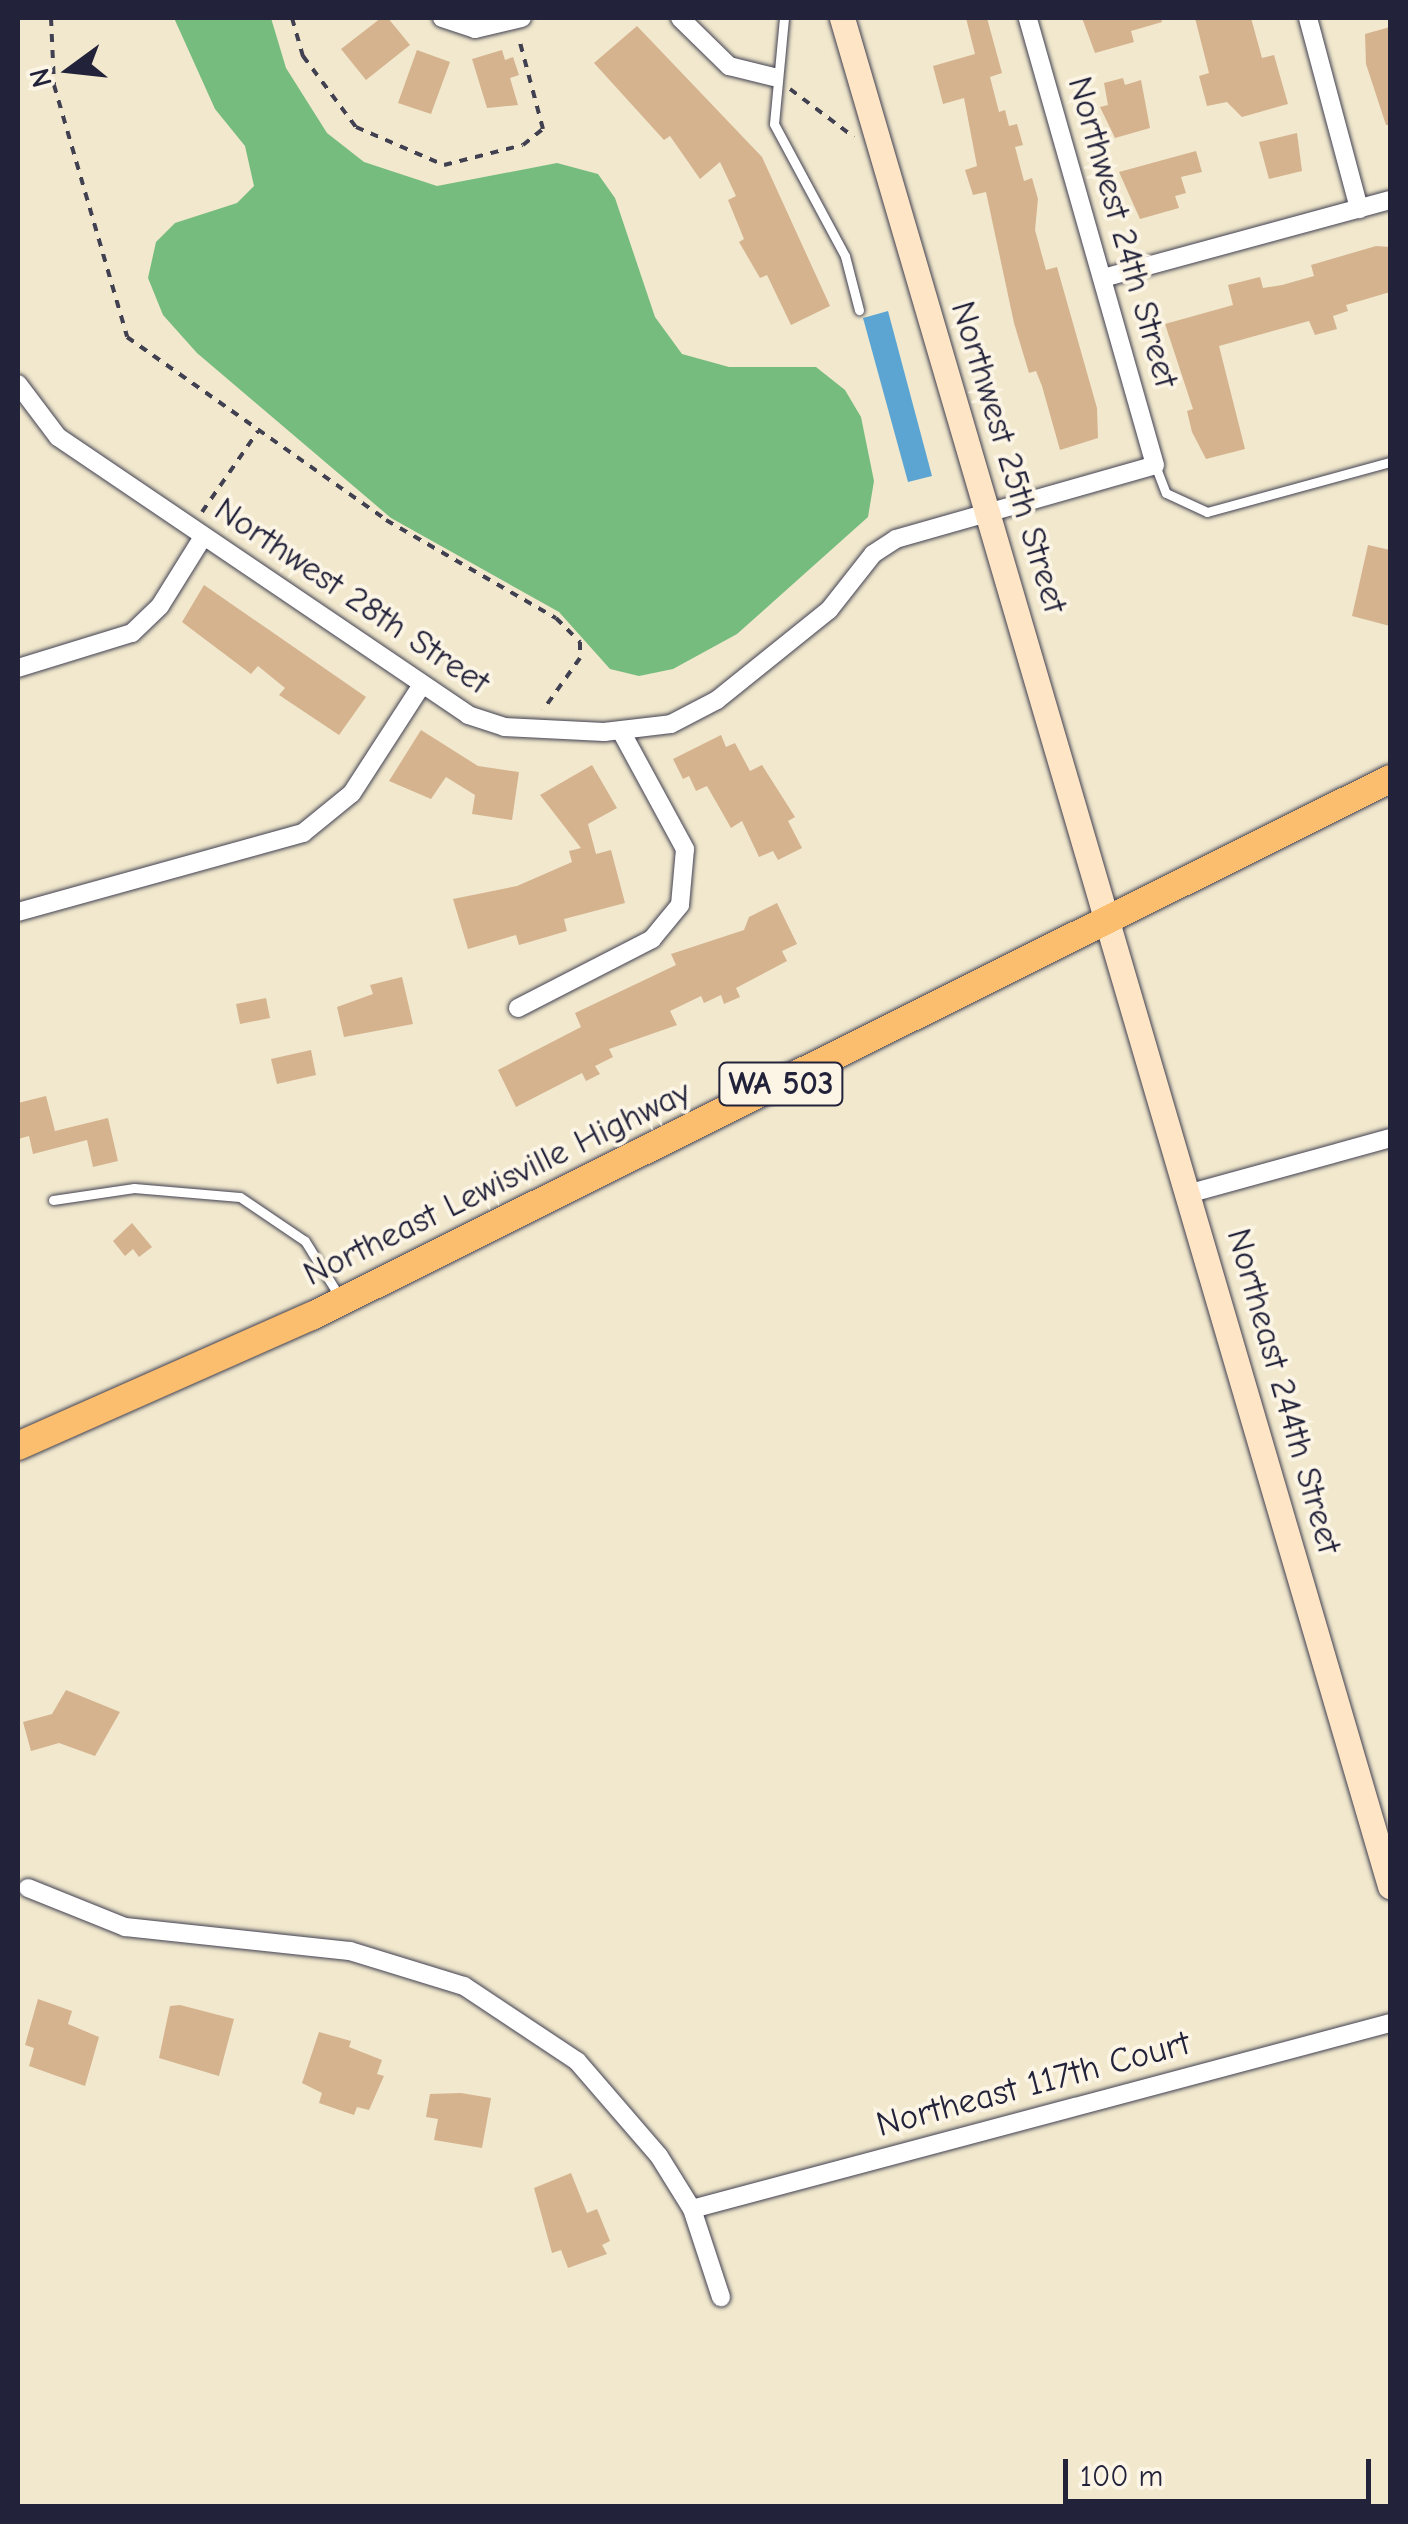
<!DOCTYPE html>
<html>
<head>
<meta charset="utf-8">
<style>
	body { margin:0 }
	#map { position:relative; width:1408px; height:2524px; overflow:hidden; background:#f1e8cd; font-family:"Comic Neue",sans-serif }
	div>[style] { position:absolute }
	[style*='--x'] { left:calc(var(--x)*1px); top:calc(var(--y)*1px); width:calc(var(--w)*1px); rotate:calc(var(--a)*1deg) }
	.forest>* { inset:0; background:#77bc7f }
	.water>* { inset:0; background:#5ca5d3 }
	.building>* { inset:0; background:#d5b38f }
	.path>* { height:4px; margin-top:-2px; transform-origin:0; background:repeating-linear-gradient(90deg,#414051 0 8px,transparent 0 16px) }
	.roads { filter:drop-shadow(0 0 2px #414051) drop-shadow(0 0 2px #414051) }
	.lane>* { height:9px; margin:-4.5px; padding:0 4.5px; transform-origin:4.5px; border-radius:4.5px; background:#fff }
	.street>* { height:18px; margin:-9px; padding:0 9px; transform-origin:9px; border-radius:9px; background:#fff }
	.secondary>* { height:25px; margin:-12.5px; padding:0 12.5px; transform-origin:12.5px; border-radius:12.5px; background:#fde5c5 }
	.primary>* { height:28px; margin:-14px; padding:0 14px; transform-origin:14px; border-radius:14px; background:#fbbd6e }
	span { translate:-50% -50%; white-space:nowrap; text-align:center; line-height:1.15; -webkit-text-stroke:8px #fcf5e5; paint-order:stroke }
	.shield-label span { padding:2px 8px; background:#fcf5e5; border:2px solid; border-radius:8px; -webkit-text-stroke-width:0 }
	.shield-label { font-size:32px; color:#22223b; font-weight:700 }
	.street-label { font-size:35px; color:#22223b }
	.frame { position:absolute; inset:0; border:20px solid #22223b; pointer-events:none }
	.north { position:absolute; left:20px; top:20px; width:100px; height:100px; -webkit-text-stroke:8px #fcf5e5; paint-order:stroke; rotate:255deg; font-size:28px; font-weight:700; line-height:40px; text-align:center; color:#22223b }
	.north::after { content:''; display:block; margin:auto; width:35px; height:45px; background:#22223b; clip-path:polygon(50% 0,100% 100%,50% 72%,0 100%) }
	.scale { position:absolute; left:1063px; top:2459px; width:308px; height:45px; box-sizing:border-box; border:5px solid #22223b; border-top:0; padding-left:12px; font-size:30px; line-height:35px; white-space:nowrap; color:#22223b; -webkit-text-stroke:8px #fcf5e5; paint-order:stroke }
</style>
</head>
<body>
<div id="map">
	<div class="forest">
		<i style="clip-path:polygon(174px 18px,271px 18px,286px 68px,327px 133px,364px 162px,437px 186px,557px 163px,598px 174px,615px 198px,655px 317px,682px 354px,729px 367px,816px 367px,845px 390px,861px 417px,874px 481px,868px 517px,737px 634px,673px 669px,639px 676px,610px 669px,559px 612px,391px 518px,197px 353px,163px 315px,148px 278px,156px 242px,175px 223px,237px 203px,254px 186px,245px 146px,215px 109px)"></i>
	</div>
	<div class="water">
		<i style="clip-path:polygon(888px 311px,932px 476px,908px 482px,863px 318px)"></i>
	</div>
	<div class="building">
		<i style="clip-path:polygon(381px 18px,388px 18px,410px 45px,366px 80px,341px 49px)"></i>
		<i style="clip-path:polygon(966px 18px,987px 18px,1002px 73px,990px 77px,999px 112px,1005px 110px,1009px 126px,1017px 124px,1023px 145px,1015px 147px,1024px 181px,1032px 178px,1038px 199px,1035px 230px,1046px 270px,1057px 267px,1097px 408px,1098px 438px,1060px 450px,1042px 386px,1036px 371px,1029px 373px,1014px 323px,986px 192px,973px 195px,965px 170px,977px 166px,964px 98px,943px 104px,933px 66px,975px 54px)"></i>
		<i style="clip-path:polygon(1082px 18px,1161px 18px,1162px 22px,1131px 31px,1134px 42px,1095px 53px)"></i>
		<i style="clip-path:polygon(1195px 18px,1251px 18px,1262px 58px,1274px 55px,1288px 104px,1242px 117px,1227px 102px,1207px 106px,1199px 76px,1209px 73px)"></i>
		<i style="clip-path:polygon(637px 26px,762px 157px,830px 306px,791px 325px,767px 275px,760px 278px,739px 242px,744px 239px,728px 200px,736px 196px,720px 162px,700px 179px,670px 136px,664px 140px,594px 63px)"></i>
		<i style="clip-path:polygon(1390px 27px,1390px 125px,1386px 125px,1366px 64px,1365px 34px)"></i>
		<i style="clip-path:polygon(417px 50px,450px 62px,431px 114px,398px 103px)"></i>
		<i style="clip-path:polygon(502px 50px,505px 60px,513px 57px,519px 75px,510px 78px,518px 105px,487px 108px,472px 59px)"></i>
		<i style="clip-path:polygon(1123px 78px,1125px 85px,1141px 80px,1150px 128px,1115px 138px,1100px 107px,1108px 105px,1104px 83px)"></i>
		<i style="clip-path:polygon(1297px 133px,1302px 171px,1269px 179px,1259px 142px)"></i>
		<i style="clip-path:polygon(1196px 151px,1202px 172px,1181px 177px,1186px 193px,1175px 196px,1179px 208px,1140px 219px,1119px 172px)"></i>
		<i style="clip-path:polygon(1376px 246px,1390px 247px,1390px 292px,1346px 305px,1348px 311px,1333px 316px,1337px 329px,1315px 335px,1309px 321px,1219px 346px,1245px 449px,1206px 459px,1192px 432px,1187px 411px,1193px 409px,1165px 324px,1233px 305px,1228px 285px,1260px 277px,1263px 288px,1282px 285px,1314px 276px,1311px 265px)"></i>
		<i style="clip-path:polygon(1368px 545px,1390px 550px,1390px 626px,1352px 616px)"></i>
		<i style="clip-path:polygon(204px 585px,366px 697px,339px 735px,279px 695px,285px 688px,258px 666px,251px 674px,182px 622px)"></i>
		<i style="clip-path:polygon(421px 730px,478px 766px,519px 772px,512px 820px,472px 814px,475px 795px,446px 777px,431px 799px,389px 781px)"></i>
		<i style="clip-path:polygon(721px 735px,726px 747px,735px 743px,750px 771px,762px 765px,795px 817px,788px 821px,802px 848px,778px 860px,773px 851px,759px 857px,742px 821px,731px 828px,707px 786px,696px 791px,689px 776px,683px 779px,673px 759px)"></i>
		<i style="clip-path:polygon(592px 765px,617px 808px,588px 824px,596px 854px,611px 850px,625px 903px,564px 919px,567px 931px,519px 945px,516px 935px,468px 949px,453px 899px,517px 886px,572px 862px,569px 851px,581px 848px,540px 795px)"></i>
		<i style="clip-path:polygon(777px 903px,797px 944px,782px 951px,787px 961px,736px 988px,740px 997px,724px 1004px,721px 995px,704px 1003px,701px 996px,670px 1011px,677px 1025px,609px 1049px,613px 1057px,595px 1066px,600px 1074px,586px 1081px,582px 1073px,516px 1107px,498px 1070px,581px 1027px,575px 1013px,676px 965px,671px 954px,744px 930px,749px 917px)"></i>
		<i style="clip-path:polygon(402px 977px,413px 1024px,344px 1037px,337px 1007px,373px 994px,370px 985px)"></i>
		<i style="clip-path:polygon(266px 998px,270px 1018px,240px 1024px,236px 1004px)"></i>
		<i style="clip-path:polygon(311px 1050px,316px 1075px,277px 1084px,271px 1059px)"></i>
		<i style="clip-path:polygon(46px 1096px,55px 1131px,108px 1118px,118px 1161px,93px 1167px,87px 1140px,33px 1154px,29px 1136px,18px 1139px,18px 1103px)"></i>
		<i style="clip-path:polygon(132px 1223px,152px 1247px,139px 1257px,133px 1249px,125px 1256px,113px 1241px)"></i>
		<i style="clip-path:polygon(66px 1690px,120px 1712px,95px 1756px,59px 1743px,31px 1751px,23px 1722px,52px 1714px)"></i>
		<i style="clip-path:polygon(38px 1999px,72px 2011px,68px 2024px,99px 2037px,85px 2086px,29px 2066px,34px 2048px,25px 2045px)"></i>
		<i style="clip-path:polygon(180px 2005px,234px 2019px,219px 2076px,159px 2058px,170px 2006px)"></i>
		<i style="clip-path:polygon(319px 2032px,351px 2041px,349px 2047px,382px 2060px,377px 2074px,384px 2076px,369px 2110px,357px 2107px,354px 2115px,319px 2103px,322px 2093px,302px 2083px)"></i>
		<i style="clip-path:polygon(461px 2093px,491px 2098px,482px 2148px,434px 2140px,438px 2119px,426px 2117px,430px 2094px)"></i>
		<i style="clip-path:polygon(571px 2173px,587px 2213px,597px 2209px,610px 2241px,602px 2245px,607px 2254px,568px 2268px,561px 2250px,552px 2253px,534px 2188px)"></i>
	</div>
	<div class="path">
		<i style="--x:51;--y:18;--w:67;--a:87.4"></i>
		<i style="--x:54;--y:85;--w:262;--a:73.8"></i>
		<i style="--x:127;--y:337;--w:317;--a:35.2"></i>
		<i style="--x:386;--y:520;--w:196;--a:30"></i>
		<i style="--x:556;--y:618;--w:34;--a:45"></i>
		<i style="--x:580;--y:642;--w:16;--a:90"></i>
		<i style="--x:580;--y:658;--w:64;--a:125.4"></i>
		<i style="--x:292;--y:18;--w:40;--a:74"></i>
		<i style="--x:303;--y:56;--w:89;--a:53.3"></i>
		<i style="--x:356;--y:127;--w:96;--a:23.4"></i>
		<i style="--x:444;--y:165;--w:81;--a:-14.2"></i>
		<i style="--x:523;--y:145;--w:26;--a:-39"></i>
		<i style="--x:543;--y:129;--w:93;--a:-104.9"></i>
		<i style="--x:790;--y:89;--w:80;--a:36.9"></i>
		<i style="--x:202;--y:512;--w:98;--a:-55.3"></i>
	</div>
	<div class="roads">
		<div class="lane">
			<i style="--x:784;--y:18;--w:106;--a:95.4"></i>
			<i style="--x:774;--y:124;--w:150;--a:61.7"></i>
			<i style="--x:845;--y:256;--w:56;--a:75.5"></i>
			<i style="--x:1155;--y:465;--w:30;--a:69"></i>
			<i style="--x:1166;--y:493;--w:45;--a:24.9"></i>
			<i style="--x:1207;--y:512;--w:190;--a:-15.3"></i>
			<i style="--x:53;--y:1200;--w:82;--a:-8.4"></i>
			<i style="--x:134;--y:1188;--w:106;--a:4.9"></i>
			<i style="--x:240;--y:1197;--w:78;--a:34.1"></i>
			<i style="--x:305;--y:1241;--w:68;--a:58.2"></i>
		</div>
		<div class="street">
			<i style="--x:442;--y:18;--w:35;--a:18"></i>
			<i style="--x:475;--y:29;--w:48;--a:-13.2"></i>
			<i style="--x:680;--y:18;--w:69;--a:44.4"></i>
			<i style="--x:729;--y:66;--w:46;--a:13.7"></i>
			<i style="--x:1308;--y:18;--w:198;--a:75"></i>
			<i style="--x:1103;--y:278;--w:297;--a:-15.2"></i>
			<i style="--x:18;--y:384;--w:66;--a:53"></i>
			<i style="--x:58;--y:437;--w:495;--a:34.1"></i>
			<i style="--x:468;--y:715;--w:38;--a:18"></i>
			<i style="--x:504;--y:727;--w:100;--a:2.9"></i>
			<i style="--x:604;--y:732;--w:67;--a:-6.8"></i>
			<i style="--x:671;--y:724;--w:52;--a:-27.6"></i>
			<i style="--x:717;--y:700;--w:144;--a:-38.8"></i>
			<i style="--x:829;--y:610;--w:71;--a:-51.8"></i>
			<i style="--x:873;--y:554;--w:27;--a:-33"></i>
			<i style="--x:896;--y:539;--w:269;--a:-15.9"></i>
			<i style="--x:1155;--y:465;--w:465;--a:-105.9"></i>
			<i style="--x:18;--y:668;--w:119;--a:-17.1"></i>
			<i style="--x:132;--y:633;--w:39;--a:-44"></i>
			<i style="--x:160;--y:606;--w:81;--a:-58.1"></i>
			<i style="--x:18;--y:912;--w:296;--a:-15.5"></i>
			<i style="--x:303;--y:833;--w:63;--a:-39.2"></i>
			<i style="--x:352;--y:793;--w:129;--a:-57.1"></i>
			<i style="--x:518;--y:1008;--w:151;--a:-27.2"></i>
			<i style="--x:652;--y:939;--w:44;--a:-50.5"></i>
			<i style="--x:680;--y:905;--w:56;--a:-84.9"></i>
			<i style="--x:685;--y:849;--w:132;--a:-118.5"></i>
			<i style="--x:1191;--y:1193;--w:206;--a:-15.4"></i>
			<i style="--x:28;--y:1888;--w:105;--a:21.9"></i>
			<i style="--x:125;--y:1927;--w:226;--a:6.1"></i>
			<i style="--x:350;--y:1951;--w:119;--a:17.1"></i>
			<i style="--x:464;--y:1986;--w:136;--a:33.6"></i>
			<i style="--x:577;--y:2061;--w:125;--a:49.2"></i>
			<i style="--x:659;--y:2156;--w:62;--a:58.1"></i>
			<i style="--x:692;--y:2209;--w:722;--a:-14.92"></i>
			<i style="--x:692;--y:2209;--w:93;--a:71.8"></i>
		</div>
		<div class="secondary">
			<i style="--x:842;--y:18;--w:1947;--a:73.65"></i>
		</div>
		<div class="primary">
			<i style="--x:18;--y:1446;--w:321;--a:-23.9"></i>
			<i style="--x:312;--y:1316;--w:1204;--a:-26.48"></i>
		</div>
	</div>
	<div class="shield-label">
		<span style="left:781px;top:1084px">WA 503</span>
	</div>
	<div class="street-label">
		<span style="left:1123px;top:232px;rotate:74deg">Northwest 24th Street</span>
		<span style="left:1009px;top:457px;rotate:73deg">Northwest 25th Street</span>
		<span style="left:352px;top:596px;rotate:34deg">Northwest 28th Street</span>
		<span style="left:497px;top:1183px;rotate:-26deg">Northeast Lewisville Highway</span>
		<span style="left:1284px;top:1391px;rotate:74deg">Northeast 244th Street</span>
		<span style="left:1033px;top:2084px;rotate:-15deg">Northeast 117th Court</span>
	</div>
	<div class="frame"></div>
	<div class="north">N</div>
	<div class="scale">100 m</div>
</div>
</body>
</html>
